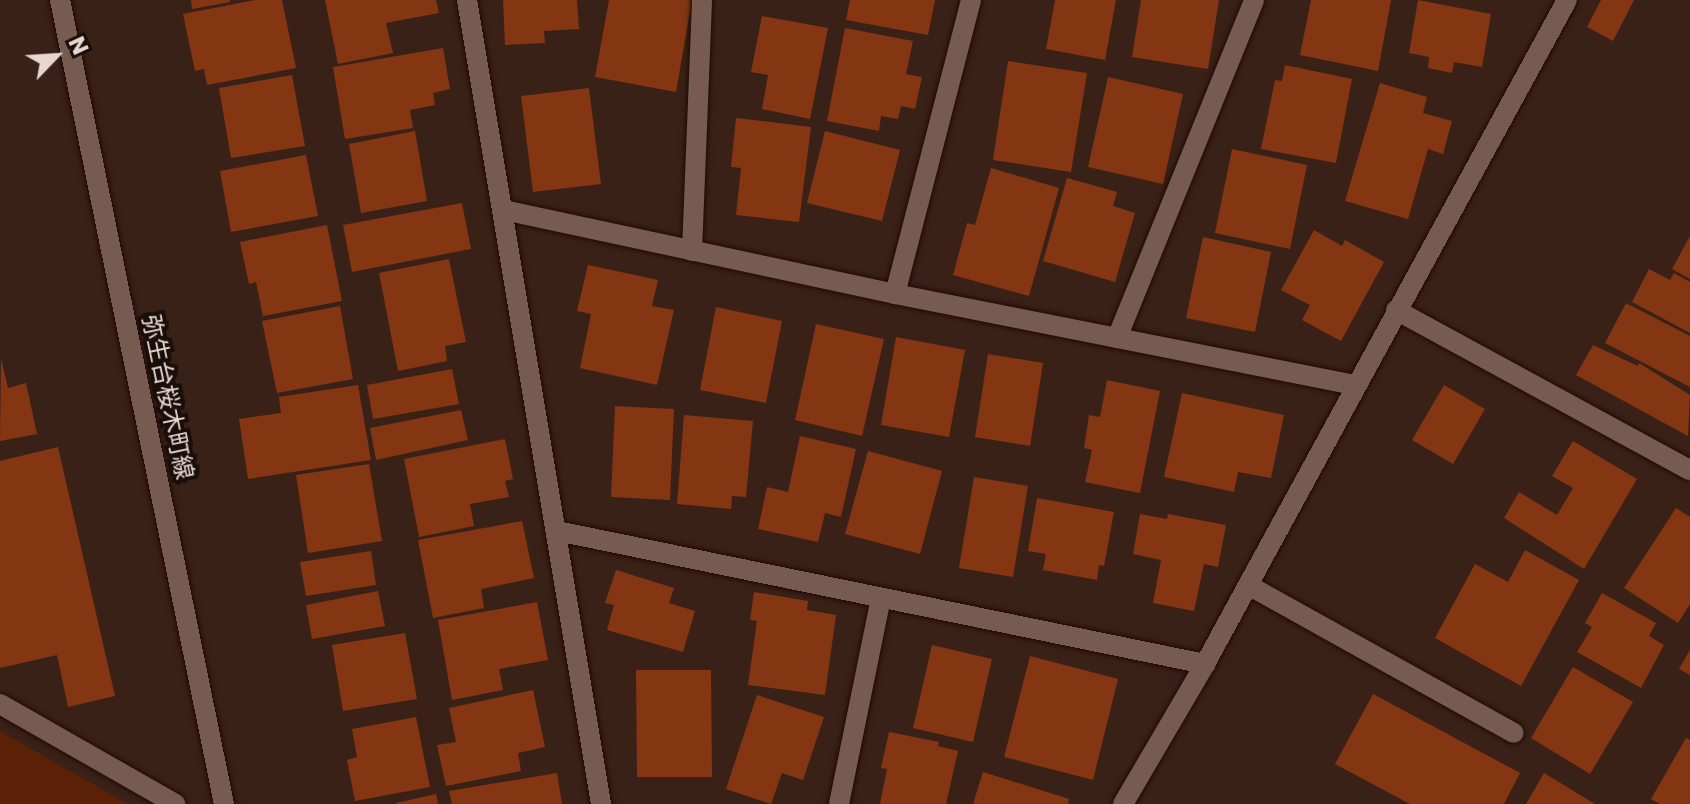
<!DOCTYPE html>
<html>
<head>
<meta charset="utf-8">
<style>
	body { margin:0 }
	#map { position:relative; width:1690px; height:804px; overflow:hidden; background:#392118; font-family:Poppins,"Noto Sans JP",sans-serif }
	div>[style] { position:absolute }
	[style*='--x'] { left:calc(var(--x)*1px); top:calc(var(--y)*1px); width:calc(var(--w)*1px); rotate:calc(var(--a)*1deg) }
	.green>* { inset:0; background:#5a2107 }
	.building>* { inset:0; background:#843612 }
	.roads { filter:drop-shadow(0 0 2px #1f0a03) drop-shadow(0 0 2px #1f0a03) }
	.service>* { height:20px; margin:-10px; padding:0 10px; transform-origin:10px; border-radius:10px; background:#775b51 }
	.minor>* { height:20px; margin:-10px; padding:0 10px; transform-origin:10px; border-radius:10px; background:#775b51 }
	.secondary>* { height:20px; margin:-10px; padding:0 10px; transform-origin:10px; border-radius:10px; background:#775b51 }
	span { translate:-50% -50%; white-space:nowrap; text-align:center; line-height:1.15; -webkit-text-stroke:8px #190e0a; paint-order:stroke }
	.street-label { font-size:24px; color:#e8d7d1 }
	.north { position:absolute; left:16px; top:16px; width:80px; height:80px; -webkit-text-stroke:6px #190e0a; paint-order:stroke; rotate:65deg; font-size:22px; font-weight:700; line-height:32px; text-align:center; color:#e8d7d1 }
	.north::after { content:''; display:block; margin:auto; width:28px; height:36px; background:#e8d7d1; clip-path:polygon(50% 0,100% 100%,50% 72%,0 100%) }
</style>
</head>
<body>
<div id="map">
	<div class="green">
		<i style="clip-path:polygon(0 731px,128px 804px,0 804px)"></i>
	</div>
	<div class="building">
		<i style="clip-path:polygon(191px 0,230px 0,230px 2px,192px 9px)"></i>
		<i style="clip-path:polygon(255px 0,282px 0,296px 68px,207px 85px,204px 69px,195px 71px,183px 14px)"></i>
		<i style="clip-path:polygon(325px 0,436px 0,439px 13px,386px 23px,393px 53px,338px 64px)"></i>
		<i style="clip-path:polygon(503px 0,577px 0,579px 29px,544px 31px,545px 43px,505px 45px)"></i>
		<i style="clip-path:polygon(609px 0,692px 0,676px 92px,595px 77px)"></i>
		<i style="clip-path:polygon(850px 0,935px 0,928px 35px,846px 20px)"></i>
		<i style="clip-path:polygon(1055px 0,1116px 0,1105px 60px,1046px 49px)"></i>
		<i style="clip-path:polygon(1141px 0,1219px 0,1208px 69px,1132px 57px)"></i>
		<i style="clip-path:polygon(1311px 0,1391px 0,1378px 71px,1300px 55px)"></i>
		<i style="clip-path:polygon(1418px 0,1491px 14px,1482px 67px,1454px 62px,1452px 73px,1428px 68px,1429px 57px,1409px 53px)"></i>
		<i style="clip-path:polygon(1601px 0,1634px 0,1613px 41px,1587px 27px)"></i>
		<i style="clip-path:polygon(762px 16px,828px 28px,810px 119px,762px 109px,768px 75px,751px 72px)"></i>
		<i style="clip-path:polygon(845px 28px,913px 41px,906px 74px,922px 77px,915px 109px,901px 106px,898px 119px,881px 116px,879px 131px,827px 121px)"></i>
		<i style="clip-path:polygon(443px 48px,450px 89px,433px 93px,435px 105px,410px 110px,413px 128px,345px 139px,333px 67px)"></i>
		<i style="clip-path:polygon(1008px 61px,1087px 73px,1071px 172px,993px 160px)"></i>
		<i style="clip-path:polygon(1285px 65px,1352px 79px,1336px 163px,1261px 149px,1275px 80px,1282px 81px)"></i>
		<i style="clip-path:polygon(292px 75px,305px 146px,231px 158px,219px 88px)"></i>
		<i style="clip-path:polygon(1108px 77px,1183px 94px,1163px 184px,1088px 167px)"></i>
		<i style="clip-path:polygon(1380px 83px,1427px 97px,1423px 113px,1452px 121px,1443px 154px,1428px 149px,1408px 219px,1345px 201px)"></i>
		<i style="clip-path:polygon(589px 88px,601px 184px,533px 192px,521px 96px)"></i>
		<i style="clip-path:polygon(736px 118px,811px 127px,799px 222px,736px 215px,741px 168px,731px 167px)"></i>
		<i style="clip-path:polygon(415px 131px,427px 201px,361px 213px,349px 144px)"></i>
		<i style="clip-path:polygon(825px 131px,900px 150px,882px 221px,807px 203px)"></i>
		<i style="clip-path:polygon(1232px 149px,1307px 165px,1290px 249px,1215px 233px)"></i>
		<i style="clip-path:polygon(306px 155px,318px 216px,231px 232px,220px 171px)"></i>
		<i style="clip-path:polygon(991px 168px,1059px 188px,1029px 296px,953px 275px,967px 223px,975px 225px)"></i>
		<i style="clip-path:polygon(1067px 178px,1117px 192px,1113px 206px,1135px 213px,1115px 282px,1043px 261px)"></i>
		<i style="clip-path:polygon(462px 203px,471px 249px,352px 272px,343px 225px)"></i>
		<i style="clip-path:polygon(327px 225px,342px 301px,263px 316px,256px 282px,249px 284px,240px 242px)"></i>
		<i style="clip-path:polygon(1314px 230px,1342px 246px,1345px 240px,1384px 262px,1341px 341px,1302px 320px,1310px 305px,1281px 290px)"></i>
		<i style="clip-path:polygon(1690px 236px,1690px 279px,1672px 269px)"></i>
		<i style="clip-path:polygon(1203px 237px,1271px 252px,1255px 332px,1186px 318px)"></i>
		<i style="clip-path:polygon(449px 259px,466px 342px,445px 346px,447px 361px,398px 371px,379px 273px)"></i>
		<i style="clip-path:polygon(588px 265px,658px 280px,652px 306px,674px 310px,657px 385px,580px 368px,591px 314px,577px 311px)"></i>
		<i style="clip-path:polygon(1649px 269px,1670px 280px,1674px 273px,1690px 282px,1690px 333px,1632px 302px)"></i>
		<i style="clip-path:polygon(1626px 303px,1690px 336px,1690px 387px,1605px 343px)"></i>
		<i style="clip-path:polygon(340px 306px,353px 379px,277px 393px,262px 321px)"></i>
		<i style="clip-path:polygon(716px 307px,782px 321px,766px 403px,700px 390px)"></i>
		<i style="clip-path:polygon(816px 324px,884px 339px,862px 436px,795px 420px)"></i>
		<i style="clip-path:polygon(896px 337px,965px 350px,949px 437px,881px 425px)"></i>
		<i style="clip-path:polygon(1593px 345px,1638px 366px,1639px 363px,1690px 395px,1688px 436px,1576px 375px)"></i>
		<i style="clip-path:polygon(988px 354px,1043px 363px,1030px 446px,975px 437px)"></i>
		<i style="clip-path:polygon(1px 358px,8px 388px,26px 383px,37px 434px,0 441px)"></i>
		<i style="clip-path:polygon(452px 369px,459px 404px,373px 419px,367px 385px)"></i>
		<i style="clip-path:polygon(1107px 380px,1160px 391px,1140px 493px,1085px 482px,1092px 450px,1084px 448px,1089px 415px,1100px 417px)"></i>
		<i style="clip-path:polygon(358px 385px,371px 460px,248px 479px,239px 419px,281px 413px,279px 397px)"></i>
		<i style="clip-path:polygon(1444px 385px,1485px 409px,1453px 464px,1412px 440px)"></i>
		<i style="clip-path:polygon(1182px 393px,1284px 415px,1271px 478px,1238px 472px,1234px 492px,1164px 477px)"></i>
		<i style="clip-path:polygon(615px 406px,674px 409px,670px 500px,611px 497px)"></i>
		<i style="clip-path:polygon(461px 410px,468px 440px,376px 460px,370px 428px)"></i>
		<i style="clip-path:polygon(684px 415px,753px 421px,746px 497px,732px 496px,731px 509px,677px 504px)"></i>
		<i style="clip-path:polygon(800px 436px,856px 449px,841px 517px,825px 513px,818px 542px,758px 529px,767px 487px,788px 492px)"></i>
		<i style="clip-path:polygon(505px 439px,513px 479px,505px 481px,509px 497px,470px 504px,474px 526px,419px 537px,404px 459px)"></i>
		<i style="clip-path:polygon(1573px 441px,1637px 479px,1584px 569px,1504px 518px,1519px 492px,1557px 515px,1573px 488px,1552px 476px)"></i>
		<i style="clip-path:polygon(58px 447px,115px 696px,68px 707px,57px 655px,0 668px,0 461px)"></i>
		<i style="clip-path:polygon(868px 451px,942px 471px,920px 554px,845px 534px)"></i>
		<i style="clip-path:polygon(369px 464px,382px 541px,308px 553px,296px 475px)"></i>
		<i style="clip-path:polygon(974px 477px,1028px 486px,1013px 577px,959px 568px)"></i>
		<i style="clip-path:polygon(1037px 498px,1114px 512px,1104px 566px,1099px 565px,1097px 580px,1043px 570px,1046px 554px,1028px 551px)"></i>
		<i style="clip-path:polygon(1676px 508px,1690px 517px,1690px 604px,1678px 623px,1624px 588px)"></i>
		<i style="clip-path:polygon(1140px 514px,1167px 519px,1168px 514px,1226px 525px,1218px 567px,1204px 564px,1194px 611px,1153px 603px,1161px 560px,1133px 554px)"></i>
		<i style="clip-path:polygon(522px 521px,534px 578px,481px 589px,484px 608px,433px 618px,418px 540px)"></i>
		<i style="clip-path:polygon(1525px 550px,1579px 580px,1521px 686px,1435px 638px,1475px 564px,1508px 582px)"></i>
		<i style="clip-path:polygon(371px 551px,376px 585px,306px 596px,300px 562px)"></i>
		<i style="clip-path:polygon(616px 570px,674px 588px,669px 603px,695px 611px,683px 652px,607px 630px,614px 605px,605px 603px)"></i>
		<i style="clip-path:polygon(378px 591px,385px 626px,312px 639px,306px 605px)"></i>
		<i style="clip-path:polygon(754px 592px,808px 601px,807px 610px,836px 615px,825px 695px,748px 685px,757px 621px,750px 620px)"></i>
		<i style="clip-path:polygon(1602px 593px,1656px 623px,1649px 636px,1664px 645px,1641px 688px,1577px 652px,1592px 627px,1585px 623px)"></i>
		<i style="clip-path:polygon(537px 602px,548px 660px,499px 669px,503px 690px,452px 700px,438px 620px)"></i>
		<i style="clip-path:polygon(405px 633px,417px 699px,343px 711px,332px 645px)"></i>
		<i style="clip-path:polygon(932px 645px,992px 659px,973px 742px,913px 728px)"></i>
		<i style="clip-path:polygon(1690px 650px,1690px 675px,1679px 669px)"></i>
		<i style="clip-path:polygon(1030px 656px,1118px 679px,1093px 780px,1004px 757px)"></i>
		<i style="clip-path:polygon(1573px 667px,1633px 702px,1590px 774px,1531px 738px)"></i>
		<i style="clip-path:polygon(636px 670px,711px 670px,712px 777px,637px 777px)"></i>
		<i style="clip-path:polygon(533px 690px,545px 747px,518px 753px,521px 771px,446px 786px,437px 745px,456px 742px,449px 708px)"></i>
		<i style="clip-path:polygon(1373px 694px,1520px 773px,1504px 804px,1410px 804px,1335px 764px)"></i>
		<i style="clip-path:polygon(757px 695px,824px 717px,803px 780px,782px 773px,771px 804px,726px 789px)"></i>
		<i style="clip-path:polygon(416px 717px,430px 787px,355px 801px,347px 760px,357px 757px,352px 729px)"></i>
		<i style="clip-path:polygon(889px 732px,939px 742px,938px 746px,958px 751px,946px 804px,880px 804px,887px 769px,881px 768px)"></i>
		<i style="clip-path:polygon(1686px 738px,1690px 740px,1690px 804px,1660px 804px,1651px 799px)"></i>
		<i style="clip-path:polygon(983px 772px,1069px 799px,1068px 804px,973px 804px)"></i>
		<i style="clip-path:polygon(557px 773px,562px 804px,452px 804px,449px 791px)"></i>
		<i style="clip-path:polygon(1544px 773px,1595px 804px,1526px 804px)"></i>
		<i style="clip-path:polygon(436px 794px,438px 804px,397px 804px,396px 803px)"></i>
	</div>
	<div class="roads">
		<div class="service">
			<i style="--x:1248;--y:585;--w:304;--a:29.1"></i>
		</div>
		<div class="minor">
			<i style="--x:467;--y:0;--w:815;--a:80.54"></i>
			<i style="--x:504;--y:210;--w:400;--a:12.1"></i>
			<i style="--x:895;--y:294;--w:468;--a:11.2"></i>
			<i style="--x:692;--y:251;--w:251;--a:-87.7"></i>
			<i style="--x:895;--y:294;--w:304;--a:-75.5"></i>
			<i style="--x:1396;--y:310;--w:335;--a:28.6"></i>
			<i style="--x:1117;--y:338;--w:365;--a:-67.9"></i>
			<i style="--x:557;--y:531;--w:662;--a:11.6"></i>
			<i style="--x:0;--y:704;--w:202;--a:29.7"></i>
			<i style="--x:839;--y:804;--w:210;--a:-78.5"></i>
			<i style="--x:1123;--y:804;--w:162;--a:-59.6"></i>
			<i style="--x:1205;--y:664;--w:756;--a:-61.4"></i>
		</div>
		<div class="secondary">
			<i style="--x:60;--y:0;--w:821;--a:78.47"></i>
		</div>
	</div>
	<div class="street-label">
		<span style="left:168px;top:397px;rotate:78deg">弥生台桜木町線</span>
	</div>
	<div class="north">N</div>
</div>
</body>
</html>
